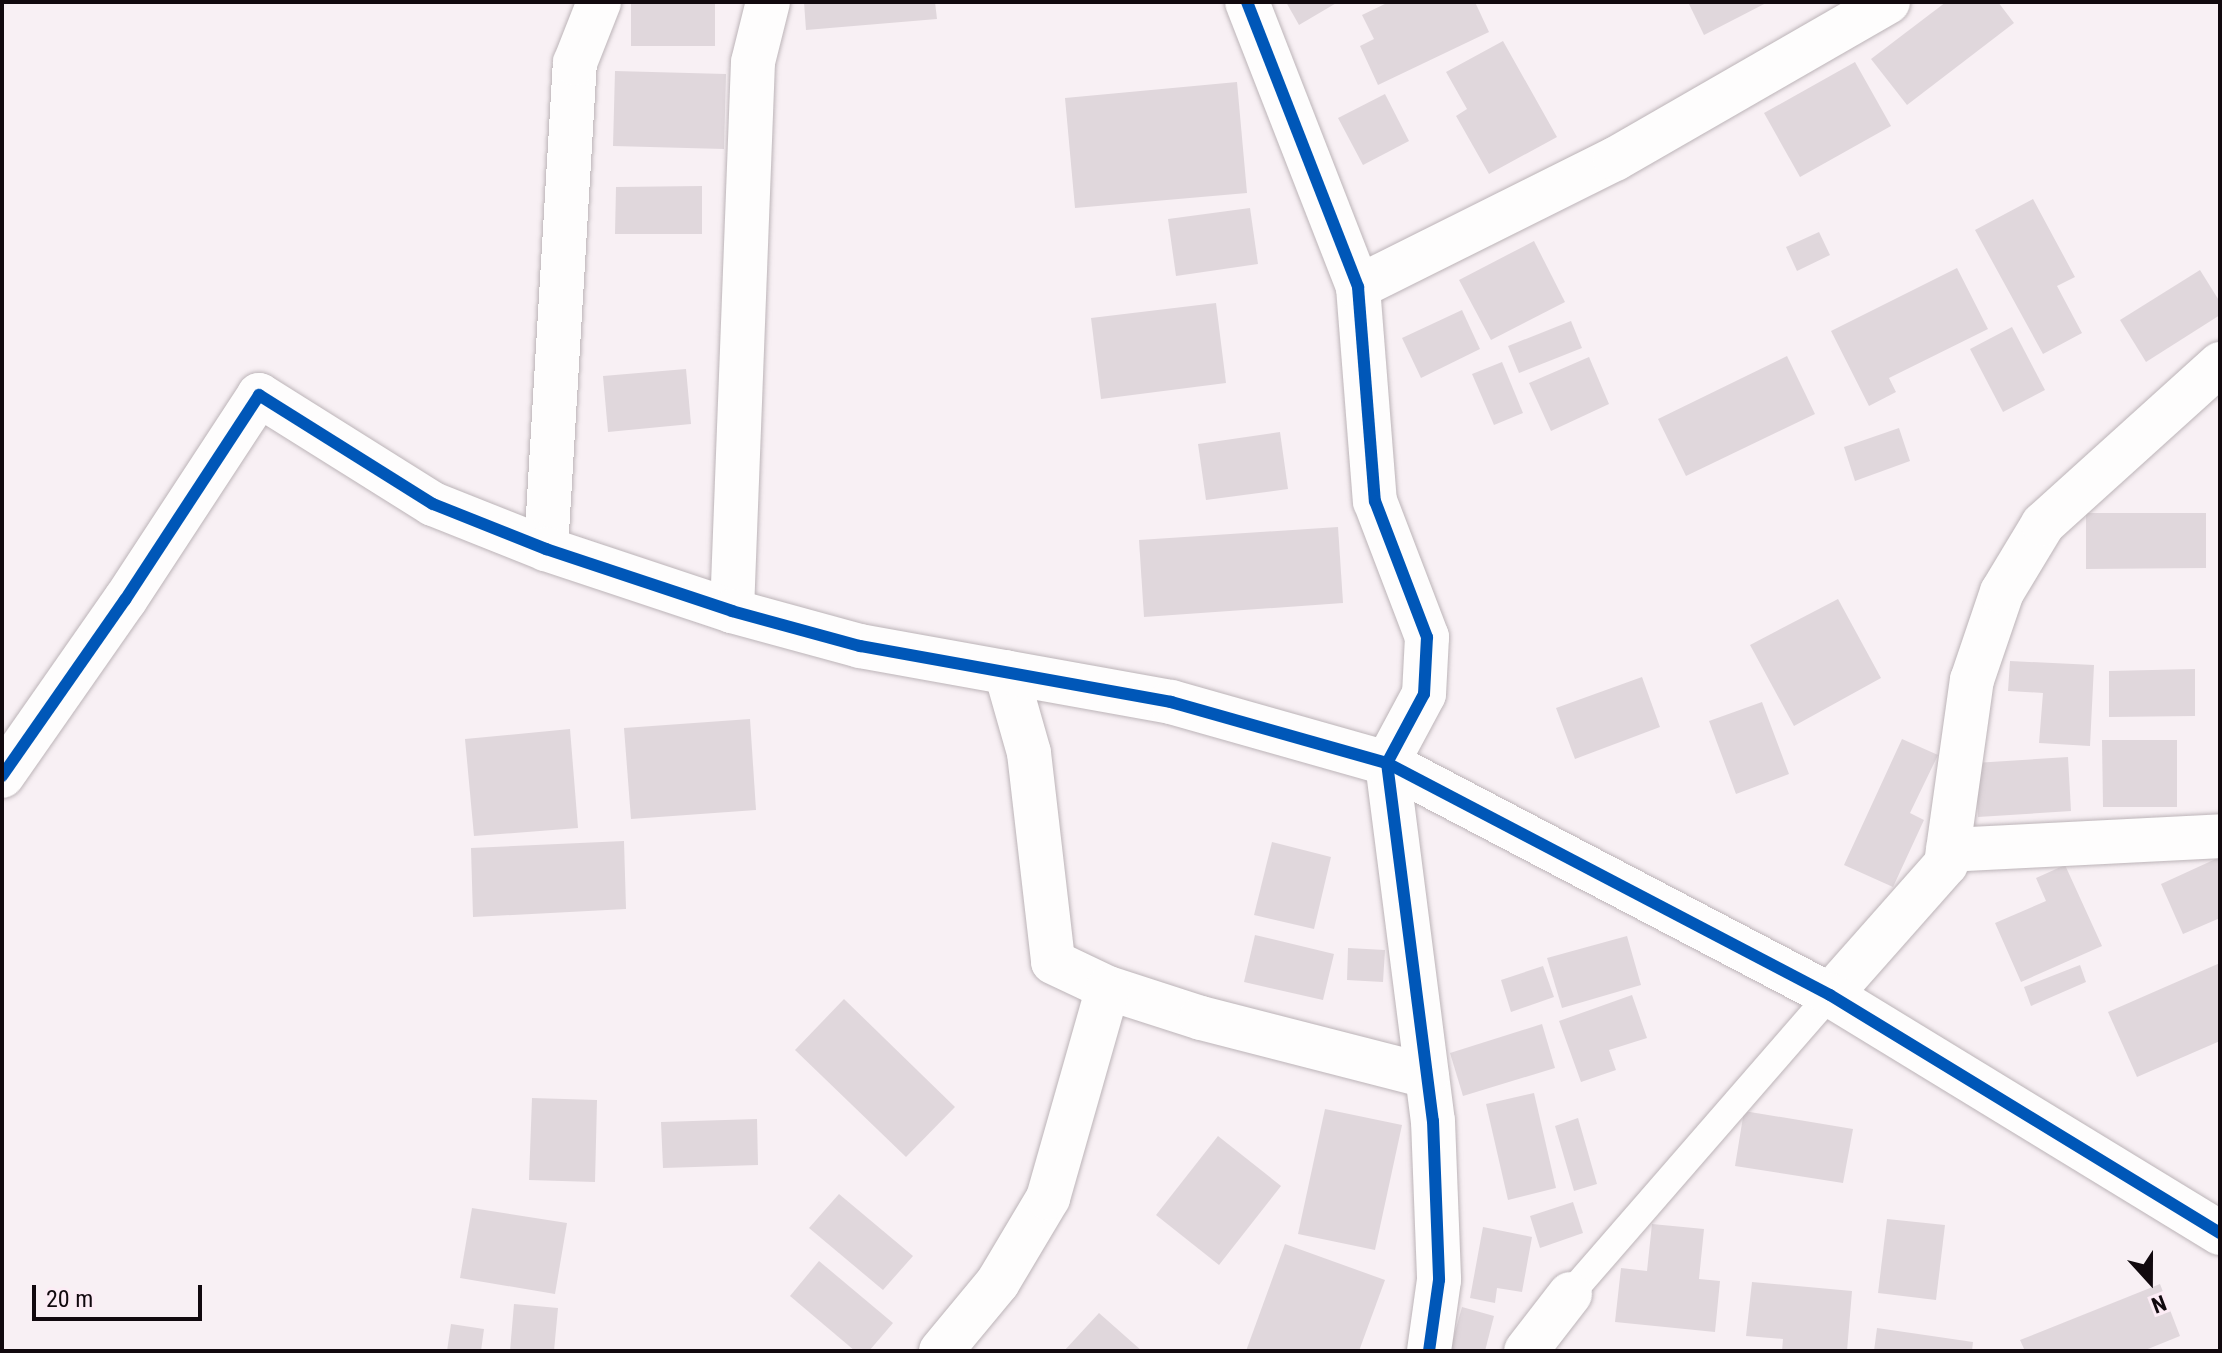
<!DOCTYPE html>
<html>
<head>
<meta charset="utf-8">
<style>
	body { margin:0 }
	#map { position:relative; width:2222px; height:1353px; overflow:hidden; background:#f8f0f4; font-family:"Roboto Condensed",sans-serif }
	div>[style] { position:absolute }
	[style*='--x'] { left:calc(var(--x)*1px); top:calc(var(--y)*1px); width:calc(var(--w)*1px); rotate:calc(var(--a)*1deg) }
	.building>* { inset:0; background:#e0d7dc }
	.roads { filter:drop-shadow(0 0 2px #bcb4b8) drop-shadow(0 0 2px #bcb4b8) }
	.service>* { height:28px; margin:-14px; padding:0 14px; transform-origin:14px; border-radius:14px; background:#fefdfd }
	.minor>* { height:44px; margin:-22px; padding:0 22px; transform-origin:22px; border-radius:22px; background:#fefdfd }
	.tertiary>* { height:44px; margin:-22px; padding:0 22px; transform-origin:22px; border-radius:22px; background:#fefdfd }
	.cycleway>* { height:12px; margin:-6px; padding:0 6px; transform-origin:6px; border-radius:6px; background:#0057b8 }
	span { translate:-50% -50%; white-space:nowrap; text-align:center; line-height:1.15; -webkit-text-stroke:6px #fcecf5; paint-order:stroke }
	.frame { position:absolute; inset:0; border:4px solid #11090e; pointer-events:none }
	.north { position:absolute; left:2110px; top:1241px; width:80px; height:80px; -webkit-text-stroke:6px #fcecf5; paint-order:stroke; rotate:159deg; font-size:22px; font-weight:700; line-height:32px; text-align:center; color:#11090e }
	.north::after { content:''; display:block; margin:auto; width:28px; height:36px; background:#11090e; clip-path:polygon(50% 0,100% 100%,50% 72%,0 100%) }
	.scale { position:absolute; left:32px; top:1285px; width:170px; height:36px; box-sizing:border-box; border:4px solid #11090e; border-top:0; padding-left:10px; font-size:24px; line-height:28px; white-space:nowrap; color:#11090e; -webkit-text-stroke:6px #fcecf5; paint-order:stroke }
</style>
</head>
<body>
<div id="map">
	<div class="building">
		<i style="clip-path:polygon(631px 2px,715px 2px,715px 46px,631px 46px)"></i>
		<i style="clip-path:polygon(804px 2px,935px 2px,937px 19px,806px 30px)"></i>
		<i style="clip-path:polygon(1286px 2px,1338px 2px,1299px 25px)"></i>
		<i style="clip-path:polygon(1389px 2px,1475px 2px,1489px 32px,1378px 85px,1360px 46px,1374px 39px,1362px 15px)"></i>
		<i style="clip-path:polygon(1688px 2px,1768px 2px,1704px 35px)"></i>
		<i style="clip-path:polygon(1946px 2px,1998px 2px,2014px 23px,1907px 105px,1871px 59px)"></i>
		<i style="clip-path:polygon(1503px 41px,1557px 137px,1489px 174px,1456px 116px,1467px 109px,1446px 72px)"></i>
		<i style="clip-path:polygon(1855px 62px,1891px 126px,1800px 177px,1764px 113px)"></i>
		<i style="clip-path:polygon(615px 71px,726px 74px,724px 149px,613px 146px)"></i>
		<i style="clip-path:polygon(1237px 82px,1247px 193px,1075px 208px,1065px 98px)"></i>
		<i style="clip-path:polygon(1385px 94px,1409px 141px,1363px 165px,1338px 118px)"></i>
		<i style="clip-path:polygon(702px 186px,702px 234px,615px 234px,616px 187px)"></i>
		<i style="clip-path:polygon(2033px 199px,2075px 277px,2057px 286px,2082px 333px,2043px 354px,1975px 230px)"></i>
		<i style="clip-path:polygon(1250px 208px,1258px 264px,1176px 276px,1168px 219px)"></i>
		<i style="clip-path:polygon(1819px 232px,1830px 255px,1797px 271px,1786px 247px)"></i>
		<i style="clip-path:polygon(1534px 241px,1565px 302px,1491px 340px,1459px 280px)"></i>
		<i style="clip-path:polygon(1957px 268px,1988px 329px,1889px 378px,1896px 392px,1869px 406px,1831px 331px)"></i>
		<i style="clip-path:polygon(2200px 270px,2220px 302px,2220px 315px,2146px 362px,2120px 320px)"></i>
		<i style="clip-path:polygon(1216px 303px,1226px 383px,1101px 399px,1091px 318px)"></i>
		<i style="clip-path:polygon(1462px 310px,1480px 349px,1421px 378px,1402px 338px)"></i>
		<i style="clip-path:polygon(1571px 321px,1582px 348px,1519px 373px,1508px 346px)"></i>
		<i style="clip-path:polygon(2012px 327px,2045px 390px,2003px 412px,1970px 349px)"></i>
		<i style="clip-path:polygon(1787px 356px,1815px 414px,1686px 476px,1658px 419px)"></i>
		<i style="clip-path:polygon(1589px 357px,1609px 404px,1551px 431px,1529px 383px)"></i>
		<i style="clip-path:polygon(1502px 362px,1523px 413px,1494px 425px,1472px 374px)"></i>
		<i style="clip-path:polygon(686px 369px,691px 424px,608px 432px,603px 376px)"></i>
		<i style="clip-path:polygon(1899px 428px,1910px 461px,1855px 481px,1844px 447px)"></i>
		<i style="clip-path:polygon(1280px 432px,1288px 489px,1206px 500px,1198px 444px)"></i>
		<i style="clip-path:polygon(2086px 513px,2206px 513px,2206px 568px,2086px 569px)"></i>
		<i style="clip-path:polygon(1338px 527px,1343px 603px,1144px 617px,1139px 540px)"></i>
		<i style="clip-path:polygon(1838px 599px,1881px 678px,1794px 726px,1750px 645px)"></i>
		<i style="clip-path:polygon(2010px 661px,2094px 665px,2090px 746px,2039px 743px,2043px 693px,2008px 691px)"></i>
		<i style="clip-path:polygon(2195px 669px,2195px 716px,2109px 717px,2109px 671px)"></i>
		<i style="clip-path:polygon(1642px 677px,1660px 727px,1575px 759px,1556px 708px)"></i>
		<i style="clip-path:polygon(1762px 702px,1789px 774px,1736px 794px,1709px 721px)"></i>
		<i style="clip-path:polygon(750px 719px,756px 810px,631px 819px,624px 728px)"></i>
		<i style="clip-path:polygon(570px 729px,578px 828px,474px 836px,465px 739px)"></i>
		<i style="clip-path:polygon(1902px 739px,1938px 755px,1910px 813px,1924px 820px,1893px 887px,1844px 865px)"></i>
		<i style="clip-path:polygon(2102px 740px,2177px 740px,2177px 807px,2103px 807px)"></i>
		<i style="clip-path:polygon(2068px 757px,2071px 811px,1978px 817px,1975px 763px)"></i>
		<i style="clip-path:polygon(624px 841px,626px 909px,473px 917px,471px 848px)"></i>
		<i style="clip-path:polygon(1272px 842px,1331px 857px,1314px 929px,1254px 915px)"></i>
		<i style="clip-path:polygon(2220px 857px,2220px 918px,2183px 934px,2161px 884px)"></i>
		<i style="clip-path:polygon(2065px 865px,2102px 946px,2021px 982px,1995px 923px,2046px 901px,2036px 878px)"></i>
		<i style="clip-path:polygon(1255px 935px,1334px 954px,1323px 1000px,1244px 982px)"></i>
		<i style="clip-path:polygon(1627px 936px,1641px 985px,1562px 1008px,1547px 958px)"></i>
		<i style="clip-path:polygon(1348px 948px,1385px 950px,1383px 982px,1347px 980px)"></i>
		<i style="clip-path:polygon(2220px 963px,2220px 1041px,2137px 1077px,2108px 1012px)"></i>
		<i style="clip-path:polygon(2080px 965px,2086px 982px,2031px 1006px,2024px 987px)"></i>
		<i style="clip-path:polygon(1543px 966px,1554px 997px,1511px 1012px,1501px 980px)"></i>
		<i style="clip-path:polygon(1632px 995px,1647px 1038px,1609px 1050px,1616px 1070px,1581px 1082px,1559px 1021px)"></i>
		<i style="clip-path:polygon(844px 999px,955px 1107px,906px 1157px,795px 1050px)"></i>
		<i style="clip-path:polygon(1542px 1024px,1555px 1068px,1463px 1096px,1450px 1053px)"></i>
		<i style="clip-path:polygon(1534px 1093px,1556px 1188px,1508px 1200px,1486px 1104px)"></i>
		<i style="clip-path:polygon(532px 1098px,597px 1100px,595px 1182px,529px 1180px)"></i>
		<i style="clip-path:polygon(1325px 1109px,1402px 1125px,1375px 1250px,1298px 1234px)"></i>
		<i style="clip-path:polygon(1744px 1111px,1853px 1129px,1843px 1183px,1735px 1166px)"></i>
		<i style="clip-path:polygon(1578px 1118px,1597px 1184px,1574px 1191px,1555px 1126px)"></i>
		<i style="clip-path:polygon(757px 1119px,758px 1165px,663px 1168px,661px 1122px)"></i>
		<i style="clip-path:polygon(1218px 1136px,1281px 1186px,1219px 1265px,1156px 1215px)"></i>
		<i style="clip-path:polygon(839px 1194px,913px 1256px,883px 1290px,809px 1228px)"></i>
		<i style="clip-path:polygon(1573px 1202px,1583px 1233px,1540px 1248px,1530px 1216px)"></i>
		<i style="clip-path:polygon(472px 1208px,567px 1223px,555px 1294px,460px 1278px)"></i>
		<i style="clip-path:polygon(1887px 1219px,1945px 1225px,1936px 1300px,1878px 1293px)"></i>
		<i style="clip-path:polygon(1652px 1224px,1704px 1229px,1699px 1279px,1720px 1281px,1715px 1332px,1615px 1322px,1621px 1268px,1647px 1271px)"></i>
		<i style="clip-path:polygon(1483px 1227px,1532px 1237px,1522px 1292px,1497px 1288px,1495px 1303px,1470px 1298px)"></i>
		<i style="clip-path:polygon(1285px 1244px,1385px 1280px,1359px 1351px,1246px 1351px)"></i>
		<i style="clip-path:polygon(819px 1261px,893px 1323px,869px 1351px,855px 1351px,790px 1296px)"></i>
		<i style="clip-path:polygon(1752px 1282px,1852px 1291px,1847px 1351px,1782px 1351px,1783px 1339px,1746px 1336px)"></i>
		<i style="clip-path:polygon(2160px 1284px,2180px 1336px,2143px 1351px,2025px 1351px,2020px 1340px)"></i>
		<i style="clip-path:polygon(514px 1304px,558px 1308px,554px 1351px,510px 1351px)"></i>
		<i style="clip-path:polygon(1462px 1307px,1494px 1316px,1485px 1351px,1450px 1350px)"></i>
		<i style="clip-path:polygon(1099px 1313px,1142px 1351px,1064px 1351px)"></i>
		<i style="clip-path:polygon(451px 1324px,484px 1329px,481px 1351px,447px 1351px)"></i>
		<i style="clip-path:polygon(1877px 1328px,1973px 1342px,1972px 1351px,1874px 1351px)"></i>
	</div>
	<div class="roads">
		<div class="service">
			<i style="--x:1570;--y:1294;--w:396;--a:-49"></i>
		</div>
		<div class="minor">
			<i style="--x:1247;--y:2;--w:306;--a:68.7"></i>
			<i style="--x:1358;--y:287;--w:215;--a:85.5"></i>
			<i style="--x:1375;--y:501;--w:146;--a:69.1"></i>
			<i style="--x:1427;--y:637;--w:57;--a:93"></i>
			<i style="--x:1424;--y:694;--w:78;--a:118.2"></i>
			<i style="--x:1387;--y:763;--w:361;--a:82.7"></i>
			<i style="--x:1433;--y:1121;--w:159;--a:87.8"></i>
			<i style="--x:1439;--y:1280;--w:72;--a:98"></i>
			<i style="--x:1358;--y:287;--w:287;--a:-26.5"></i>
			<i style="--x:1615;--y:159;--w:315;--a:-29.9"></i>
			<i style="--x:546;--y:549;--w:487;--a:-86.6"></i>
			<i style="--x:575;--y:63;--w:66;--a:-68.5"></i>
			<i style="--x:732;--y:611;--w:549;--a:-87.81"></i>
			<i style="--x:753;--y:62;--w:62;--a:-76"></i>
			<i style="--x:1006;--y:672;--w:84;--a:74.1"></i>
			<i style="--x:1029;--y:753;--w:210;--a:83.4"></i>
			<i style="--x:1053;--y:962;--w:61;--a:25.3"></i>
			<i style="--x:1108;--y:988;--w:98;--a:17.9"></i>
			<i style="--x:1201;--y:1018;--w:233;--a:14.4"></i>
			<i style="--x:1948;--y:850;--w:272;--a:-2.9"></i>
			<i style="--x:1830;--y:995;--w:175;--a:-48.5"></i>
			<i style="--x:1946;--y:864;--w:186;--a:-82"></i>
			<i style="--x:1972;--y:680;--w:93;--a:-71.2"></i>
			<i style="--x:2002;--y:592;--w:79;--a:-58.9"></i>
			<i style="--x:2043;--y:524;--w:239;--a:-42.1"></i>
			<i style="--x:941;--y:1351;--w:89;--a:-50.4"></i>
			<i style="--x:998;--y:1282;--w:98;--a:-59.2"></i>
			<i style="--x:1048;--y:1198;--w:218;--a:-74.1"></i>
			<i style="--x:1526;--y:1351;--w:72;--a:-52.3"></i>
		</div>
		<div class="tertiary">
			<i style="--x:2;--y:776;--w:215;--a:-55.1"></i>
			<i style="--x:125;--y:600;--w:245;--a:-56.8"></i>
			<i style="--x:259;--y:395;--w:205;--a:32.1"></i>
			<i style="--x:433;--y:504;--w:122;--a:21.7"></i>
			<i style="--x:546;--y:549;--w:196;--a:18.4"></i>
			<i style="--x:732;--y:611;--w:133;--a:15.3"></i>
			<i style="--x:860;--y:646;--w:316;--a:10.2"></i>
			<i style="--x:1171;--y:702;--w:224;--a:15.8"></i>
			<i style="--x:1387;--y:763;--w:500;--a:27.64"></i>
			<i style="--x:1830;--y:995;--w:457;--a:31.4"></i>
		</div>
	</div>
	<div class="cycleway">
		<i style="--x:1247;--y:2;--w:306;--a:68.7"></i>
		<i style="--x:1358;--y:287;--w:215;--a:85.5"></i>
		<i style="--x:1375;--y:501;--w:146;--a:69.1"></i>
		<i style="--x:1427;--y:637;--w:57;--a:93"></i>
		<i style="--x:1424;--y:694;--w:78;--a:118.2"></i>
		<i style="--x:1387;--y:763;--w:361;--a:82.7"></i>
		<i style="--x:1433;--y:1121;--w:159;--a:87.8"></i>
		<i style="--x:1439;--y:1280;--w:72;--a:98"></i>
		<i style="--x:2;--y:776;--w:215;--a:-55.1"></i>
		<i style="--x:125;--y:600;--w:245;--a:-56.8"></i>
		<i style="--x:259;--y:395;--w:205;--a:32.1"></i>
		<i style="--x:433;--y:504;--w:122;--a:21.7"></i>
		<i style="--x:546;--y:549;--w:196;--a:18.4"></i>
		<i style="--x:732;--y:611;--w:133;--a:15.3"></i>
		<i style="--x:860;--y:646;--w:316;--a:10.2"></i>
		<i style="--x:1171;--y:702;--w:224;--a:15.8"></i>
		<i style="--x:1387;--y:763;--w:500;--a:27.64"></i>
		<i style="--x:1830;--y:995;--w:457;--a:31.4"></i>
	</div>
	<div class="frame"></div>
	<div class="north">N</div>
	<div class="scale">20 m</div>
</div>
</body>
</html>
